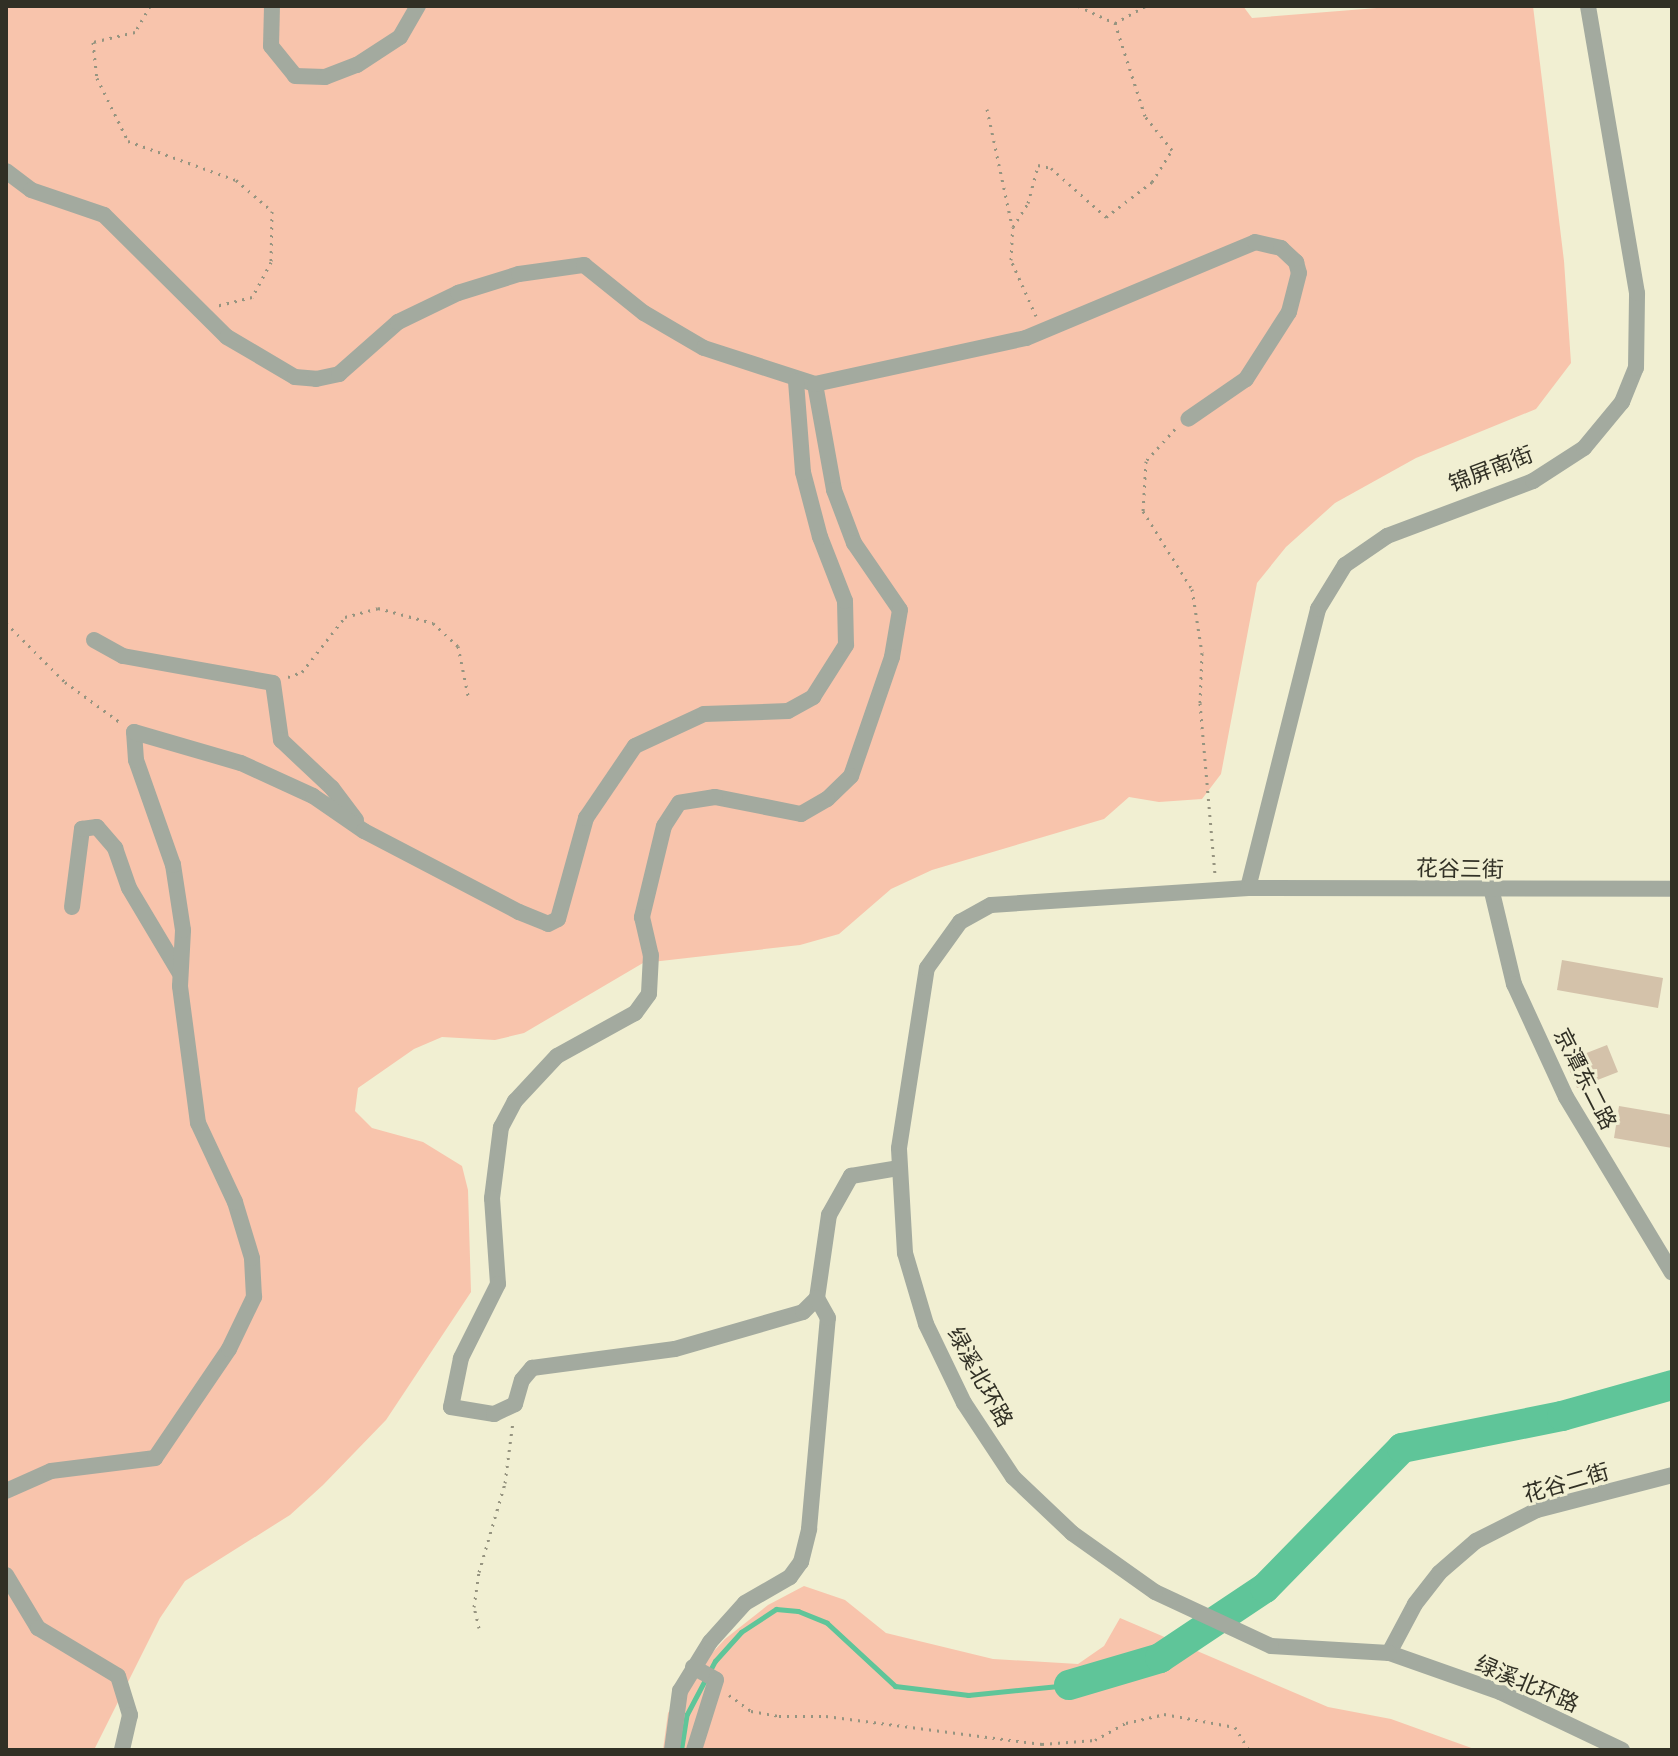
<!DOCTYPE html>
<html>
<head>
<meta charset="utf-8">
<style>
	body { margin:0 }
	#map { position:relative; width:1678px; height:1756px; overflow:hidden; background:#f1efd2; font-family:"Asap Condensed","Noto Sans SC",sans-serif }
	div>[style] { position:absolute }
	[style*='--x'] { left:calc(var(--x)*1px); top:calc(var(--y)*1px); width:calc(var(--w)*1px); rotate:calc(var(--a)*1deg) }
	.green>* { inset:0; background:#f8c4ac }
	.stream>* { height:5px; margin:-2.5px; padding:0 2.5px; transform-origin:2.5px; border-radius:2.5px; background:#5fc599 }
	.river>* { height:30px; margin:-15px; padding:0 15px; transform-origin:15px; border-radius:15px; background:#5fc599 }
	.building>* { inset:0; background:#d4c2aa }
	.path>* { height:3px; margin-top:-1.5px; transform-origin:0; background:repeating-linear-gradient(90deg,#969480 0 2px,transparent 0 8px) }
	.minor>* { height:16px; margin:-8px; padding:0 8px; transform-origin:8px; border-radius:8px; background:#a3aa9f }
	span { translate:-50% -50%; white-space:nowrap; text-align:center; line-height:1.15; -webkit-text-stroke:6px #f1efd2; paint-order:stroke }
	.street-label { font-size:22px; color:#313025 }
	.frame { position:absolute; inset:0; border:8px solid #313025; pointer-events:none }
</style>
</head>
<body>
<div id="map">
	<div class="green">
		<i style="clip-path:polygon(6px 6px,1243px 6px,1252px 18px,1402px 6px,1533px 6px,1564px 261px,1571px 363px,1536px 409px,1416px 458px,1335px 503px,1286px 547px,1257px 583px,1221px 774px,1202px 799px,1159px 802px,1129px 797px,1104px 819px,932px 870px,891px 889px,839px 934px,800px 945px,643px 963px,524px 1033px,495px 1040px,442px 1037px,414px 1049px,358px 1088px,355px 1111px,372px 1128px,423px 1142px,462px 1166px,468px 1190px,471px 1292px,386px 1420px,323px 1485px,290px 1515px,185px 1581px,160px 1618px,94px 1750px,6px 1750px)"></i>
		<i style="clip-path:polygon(804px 1586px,845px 1600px,886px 1633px,993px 1659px,1078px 1664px,1104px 1646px,1120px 1618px,1328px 1707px,1391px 1719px,1477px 1750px,663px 1750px,668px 1713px,692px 1675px,725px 1639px,768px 1605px)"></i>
	</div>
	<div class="stream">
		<i style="--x:681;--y:1750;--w:36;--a:-81"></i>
		<i style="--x:687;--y:1714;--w:60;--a:-62.2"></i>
		<i style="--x:715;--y:1661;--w:39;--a:-48"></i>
		<i style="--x:741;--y:1632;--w:42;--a:-33.3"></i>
		<i style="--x:776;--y:1609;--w:22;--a:5"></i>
		<i style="--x:798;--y:1611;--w:31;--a:22"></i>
		<i style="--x:827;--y:1623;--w:93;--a:42.8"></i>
		<i style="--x:895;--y:1686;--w:74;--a:7"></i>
		<i style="--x:968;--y:1695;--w:101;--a:-5.7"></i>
	</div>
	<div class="river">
		<i style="--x:1069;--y:1685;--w:95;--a:-16.5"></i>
		<i style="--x:1160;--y:1658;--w:126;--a:-33.7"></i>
		<i style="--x:1265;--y:1588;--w:196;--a:-45.6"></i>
		<i style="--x:1402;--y:1448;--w:163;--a:-11.3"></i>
		<i style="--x:1562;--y:1416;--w:114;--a:-15.7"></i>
	</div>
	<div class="building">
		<i style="clip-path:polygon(1562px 960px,1663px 978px,1658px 1008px,1557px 990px)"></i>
		<i style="clip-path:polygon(1607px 1045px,1618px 1072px,1577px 1088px,1566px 1061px)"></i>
		<i style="clip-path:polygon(1619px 1106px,1672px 1115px,1672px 1148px,1614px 1138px)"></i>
	</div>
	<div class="path">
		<i style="--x:150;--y:6;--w:30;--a:120"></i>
		<i style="--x:135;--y:32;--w:43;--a:166.6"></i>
		<i style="--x:93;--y:42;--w:36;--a:84"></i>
		<i style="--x:97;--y:78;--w:70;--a:63.8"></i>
		<i style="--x:128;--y:141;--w:115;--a:19.9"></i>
		<i style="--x:236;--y:180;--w:48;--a:40.7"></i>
		<i style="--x:272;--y:211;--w:51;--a:91.1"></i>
		<i style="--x:271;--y:262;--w:40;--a:118"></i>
		<i style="--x:252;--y:297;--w:36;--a:166"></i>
		<i style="--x:1078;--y:6;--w:41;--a:24.7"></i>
		<i style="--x:1115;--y:23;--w:35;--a:-29"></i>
		<i style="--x:987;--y:109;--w:120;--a:77.9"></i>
		<i style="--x:1036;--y:316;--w:61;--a:-114.1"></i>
		<i style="--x:1011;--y:260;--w:33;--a:-87"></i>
		<i style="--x:1013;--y:227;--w:28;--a:-58"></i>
		<i style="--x:1028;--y:203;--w:39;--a:-75"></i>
		<i style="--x:1038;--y:165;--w:13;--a:13"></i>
		<i style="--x:1051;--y:168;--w:74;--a:41.7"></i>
		<i style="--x:1106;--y:217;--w:58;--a:-37.3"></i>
		<i style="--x:1152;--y:182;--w:38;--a:-58"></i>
		<i style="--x:1172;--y:150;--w:43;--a:-128.5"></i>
		<i style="--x:1145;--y:116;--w:98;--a:-107.9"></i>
		<i style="--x:1175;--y:429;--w:43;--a:132.2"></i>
		<i style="--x:1146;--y:461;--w:50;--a:93.4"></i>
		<i style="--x:1143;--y:511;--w:92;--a:57.9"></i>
		<i style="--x:1192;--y:589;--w:65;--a:81.1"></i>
		<i style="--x:1202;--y:653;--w:50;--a:92.3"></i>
		<i style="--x:1200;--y:703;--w:171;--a:85"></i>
		<i style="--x:6;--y:623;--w:83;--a:45"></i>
		<i style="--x:65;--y:682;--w:69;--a:36.2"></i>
		<i style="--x:288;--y:677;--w:15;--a:-20"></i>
		<i style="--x:302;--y:672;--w:70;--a:-52"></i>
		<i style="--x:345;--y:617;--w:34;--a:-15"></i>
		<i style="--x:378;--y:608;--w:57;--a:15.3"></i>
		<i style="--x:433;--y:623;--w:34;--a:43"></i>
		<i style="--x:458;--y:646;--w:55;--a:78.5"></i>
		<i style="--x:479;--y:1628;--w:22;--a:-103"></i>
		<i style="--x:474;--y:1607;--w:35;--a:-82"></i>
		<i style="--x:479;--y:1572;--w:93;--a:-73.7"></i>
		<i style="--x:505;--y:1483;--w:63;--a:-82.6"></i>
		<i style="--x:729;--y:1695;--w:27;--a:36"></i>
		<i style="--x:751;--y:1711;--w:28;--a:10"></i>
		<i style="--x:779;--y:1716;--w:47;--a:0"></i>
		<i style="--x:826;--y:1716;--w:218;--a:7.4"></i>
		<i style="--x:1042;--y:1744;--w:53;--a:-4.3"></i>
		<i style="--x:1095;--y:1740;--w:35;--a:-29"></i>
		<i style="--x:1126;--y:1723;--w:39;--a:-13"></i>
		<i style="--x:1164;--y:1714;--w:72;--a:10.4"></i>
		<i style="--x:1235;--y:1727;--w:27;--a:59"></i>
	</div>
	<div class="minor">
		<i style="--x:272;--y:6;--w:40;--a:91.4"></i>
		<i style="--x:271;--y:46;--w:38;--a:51"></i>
		<i style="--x:295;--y:76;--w:30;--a:2"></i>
		<i style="--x:325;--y:77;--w:34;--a:-21"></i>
		<i style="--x:357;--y:65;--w:51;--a:-33.1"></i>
		<i style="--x:400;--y:37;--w:36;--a:-60"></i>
		<i style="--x:6;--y:171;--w:31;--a:37"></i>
		<i style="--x:31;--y:190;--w:77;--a:18.9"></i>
		<i style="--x:104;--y:215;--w:173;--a:44.8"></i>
		<i style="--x:227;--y:337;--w:79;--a:30.5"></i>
		<i style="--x:295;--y:377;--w:21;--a:5"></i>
		<i style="--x:316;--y:379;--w:24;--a:-12"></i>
		<i style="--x:339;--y:374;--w:79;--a:-41.4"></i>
		<i style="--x:398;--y:322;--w:67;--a:-25.8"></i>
		<i style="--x:458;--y:293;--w:64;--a:-17.3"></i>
		<i style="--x:519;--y:274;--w:66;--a:-7.9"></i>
		<i style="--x:584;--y:265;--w:77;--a:38.7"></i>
		<i style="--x:644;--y:313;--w:69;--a:30.3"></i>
		<i style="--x:704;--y:348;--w:117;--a:18"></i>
		<i style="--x:815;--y:384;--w:108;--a:79.8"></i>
		<i style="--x:834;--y:490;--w:57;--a:69.3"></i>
		<i style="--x:854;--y:543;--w:81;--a:55.5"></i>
		<i style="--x:900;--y:610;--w:48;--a:99.7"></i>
		<i style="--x:892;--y:657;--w:126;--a:109"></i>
		<i style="--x:851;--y:776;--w:33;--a:136"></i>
		<i style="--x:827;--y:799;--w:30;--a:150"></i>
		<i style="--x:801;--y:814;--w:88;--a:-168.8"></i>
		<i style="--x:715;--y:797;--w:36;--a:171"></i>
		<i style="--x:679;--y:803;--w:27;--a:123"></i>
		<i style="--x:664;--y:826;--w:94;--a:103.6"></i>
		<i style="--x:642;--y:917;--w:39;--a:77"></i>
		<i style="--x:651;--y:955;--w:39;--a:93"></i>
		<i style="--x:649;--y:994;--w:24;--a:126"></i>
		<i style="--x:635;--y:1013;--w:89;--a:151.1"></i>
		<i style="--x:557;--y:1056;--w:62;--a:133"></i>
		<i style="--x:515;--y:1101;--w:30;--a:118"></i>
		<i style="--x:501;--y:1127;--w:72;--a:97.2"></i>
		<i style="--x:492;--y:1198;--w:86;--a:86"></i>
		<i style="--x:498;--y:1284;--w:83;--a:116.6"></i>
		<i style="--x:461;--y:1358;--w:50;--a:101.5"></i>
		<i style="--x:451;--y:1407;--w:44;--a:9.2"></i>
		<i style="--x:494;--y:1414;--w:23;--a:-25"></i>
		<i style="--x:515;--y:1404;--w:25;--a:-74"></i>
		<i style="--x:522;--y:1380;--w:16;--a:-50"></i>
		<i style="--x:532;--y:1368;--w:144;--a:-7.6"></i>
		<i style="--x:675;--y:1349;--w:133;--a:-16.1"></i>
		<i style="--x:803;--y:1312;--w:20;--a:-45"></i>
		<i style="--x:817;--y:1298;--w:84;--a:-81.8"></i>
		<i style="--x:829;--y:1215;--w:45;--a:-60.6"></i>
		<i style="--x:851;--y:1176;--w:49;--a:-9.5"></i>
		<i style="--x:815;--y:384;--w:216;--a:-12.3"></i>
		<i style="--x:1026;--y:338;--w:248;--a:-22.7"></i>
		<i style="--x:1255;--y:242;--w:27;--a:13"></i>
		<i style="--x:1281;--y:248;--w:21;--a:43"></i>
		<i style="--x:1296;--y:262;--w:11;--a:75"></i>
		<i style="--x:1299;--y:273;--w:40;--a:104.4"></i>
		<i style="--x:1289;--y:312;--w:80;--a:122.7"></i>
		<i style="--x:1246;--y:379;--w:70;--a:145.4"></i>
		<i style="--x:94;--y:640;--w:33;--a:29"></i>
		<i style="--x:123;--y:656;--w:152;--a:10.2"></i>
		<i style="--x:273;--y:683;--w:58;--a:82"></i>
		<i style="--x:281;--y:740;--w:70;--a:43.3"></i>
		<i style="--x:332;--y:788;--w:40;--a:53"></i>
		<i style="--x:1248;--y:888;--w:288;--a:-75.9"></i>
		<i style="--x:1318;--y:609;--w:52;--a:-58.5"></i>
		<i style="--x:1345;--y:565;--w:51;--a:-34.6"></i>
		<i style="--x:1387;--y:536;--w:156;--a:-20.6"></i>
		<i style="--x:1533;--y:481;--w:61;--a:-32.9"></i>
		<i style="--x:1584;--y:448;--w:60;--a:-50.4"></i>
		<i style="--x:1622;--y:402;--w:37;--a:-68"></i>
		<i style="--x:1636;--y:368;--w:75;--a:-89.2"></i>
		<i style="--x:1637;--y:293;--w:291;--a:-99.7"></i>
		<i style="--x:1492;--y:892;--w:95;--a:76.6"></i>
		<i style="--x:1514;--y:984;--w:124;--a:65.3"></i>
		<i style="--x:1566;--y:1097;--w:205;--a:58.9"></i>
		<i style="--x:72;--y:907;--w:79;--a:-82.7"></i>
		<i style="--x:82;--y:829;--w:15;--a:-8"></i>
		<i style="--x:97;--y:827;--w:28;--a:49"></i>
		<i style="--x:115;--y:848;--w:42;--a:70.7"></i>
		<i style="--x:129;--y:888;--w:98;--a:59.2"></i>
		<i style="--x:6;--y:1491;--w:49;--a:-24"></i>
		<i style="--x:51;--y:1471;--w:105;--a:-7.1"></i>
		<i style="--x:155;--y:1458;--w:132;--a:-55.8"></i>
		<i style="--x:229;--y:1349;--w:58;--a:-64.3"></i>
		<i style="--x:254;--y:1297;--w:39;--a:-93"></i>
		<i style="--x:252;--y:1258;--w:59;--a:-106.9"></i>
		<i style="--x:235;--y:1202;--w:87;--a:-115.1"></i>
		<i style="--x:198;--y:1123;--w:138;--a:-97.5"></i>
		<i style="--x:180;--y:986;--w:56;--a:-86.9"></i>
		<i style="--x:183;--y:930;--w:66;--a:-98.7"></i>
		<i style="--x:173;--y:865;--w:111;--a:-109.4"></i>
		<i style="--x:136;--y:760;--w:28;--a:-94"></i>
		<i style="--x:134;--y:732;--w:111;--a:16.2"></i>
		<i style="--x:241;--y:763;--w:79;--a:24.6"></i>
		<i style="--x:313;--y:796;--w:62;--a:34.5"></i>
		<i style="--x:364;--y:831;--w:175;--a:27.6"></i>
		<i style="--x:519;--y:912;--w:31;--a:22"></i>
		<i style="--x:548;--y:924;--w:11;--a:-27"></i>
		<i style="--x:558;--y:919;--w:105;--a:-74.5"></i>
		<i style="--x:586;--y:818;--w:87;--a:-55.8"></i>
		<i style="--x:635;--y:746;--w:76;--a:-24.9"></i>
		<i style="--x:704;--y:714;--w:84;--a:-2"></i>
		<i style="--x:788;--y:711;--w:29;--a:-29"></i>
		<i style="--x:813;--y:697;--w:62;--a:-57.6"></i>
		<i style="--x:846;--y:645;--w:44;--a:-91.3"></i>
		<i style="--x:845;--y:601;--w:69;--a:-111.3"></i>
		<i style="--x:820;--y:537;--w:67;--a:-104.7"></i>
		<i style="--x:803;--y:472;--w:91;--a:-94.4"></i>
		<i style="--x:6;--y:1575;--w:62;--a:58.9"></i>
		<i style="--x:38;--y:1628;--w:93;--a:31"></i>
		<i style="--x:118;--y:1676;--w:41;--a:72.9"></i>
		<i style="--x:130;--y:1715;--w:36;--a:103"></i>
		<i style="--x:1389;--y:1653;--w:55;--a:-62"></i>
		<i style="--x:1415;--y:1604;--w:39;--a:-52"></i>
		<i style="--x:1439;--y:1573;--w:49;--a:-40.9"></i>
		<i style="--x:1476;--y:1541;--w:68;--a:-26.9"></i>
		<i style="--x:1537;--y:1510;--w:139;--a:-14.5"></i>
		<i style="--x:693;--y:1667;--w:26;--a:29"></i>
		<i style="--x:716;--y:1680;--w:73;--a:107.4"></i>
		<i style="--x:672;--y:1750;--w:60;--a:-82.3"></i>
		<i style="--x:680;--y:1691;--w:57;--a:-58.5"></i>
		<i style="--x:710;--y:1642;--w:52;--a:-48.1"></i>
		<i style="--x:745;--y:1603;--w:52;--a:-30"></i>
		<i style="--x:790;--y:1577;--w:19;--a:-54"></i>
		<i style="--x:801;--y:1562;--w:34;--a:-76"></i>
		<i style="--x:809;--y:1529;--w:212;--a:-84.9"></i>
		<i style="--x:828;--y:1318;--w:23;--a:-119"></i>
		<i style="--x:1622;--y:1750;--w:135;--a:-154.6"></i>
		<i style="--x:1500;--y:1692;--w:118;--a:-160.6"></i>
		<i style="--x:1389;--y:1653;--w:118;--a:-176.6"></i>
		<i style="--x:1271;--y:1646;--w:128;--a:-155"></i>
		<i style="--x:1155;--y:1592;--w:102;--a:-144.6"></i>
		<i style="--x:1072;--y:1533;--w:81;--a:-136.5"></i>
		<i style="--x:1013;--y:1477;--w:89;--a:-123.5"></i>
		<i style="--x:964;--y:1403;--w:88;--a:-115.7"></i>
		<i style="--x:926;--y:1324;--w:74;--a:-106.5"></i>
		<i style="--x:905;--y:1253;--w:105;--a:-93.3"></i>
		<i style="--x:899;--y:1148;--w:182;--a:-81.2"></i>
		<i style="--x:927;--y:968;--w:57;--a:-54.3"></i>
		<i style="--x:960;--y:922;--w:35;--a:-29"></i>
		<i style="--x:991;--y:905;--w:258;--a:-3.8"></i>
		<i style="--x:1248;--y:888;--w:424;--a:0.1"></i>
	</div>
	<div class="street-label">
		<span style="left:1491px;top:469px;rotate:-21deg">锦屏南街</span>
		<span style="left:1460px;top:869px;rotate:1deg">花谷三街</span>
		<span style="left:1585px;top:1079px;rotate:63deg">京潭东二路</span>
		<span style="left:980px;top:1377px;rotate:61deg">绿溪北环路</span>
		<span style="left:1566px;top:1483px;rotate:-16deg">花谷二街</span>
		<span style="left:1527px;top:1684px;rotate:23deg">绿溪北环路</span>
	</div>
	<div class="frame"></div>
</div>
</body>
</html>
